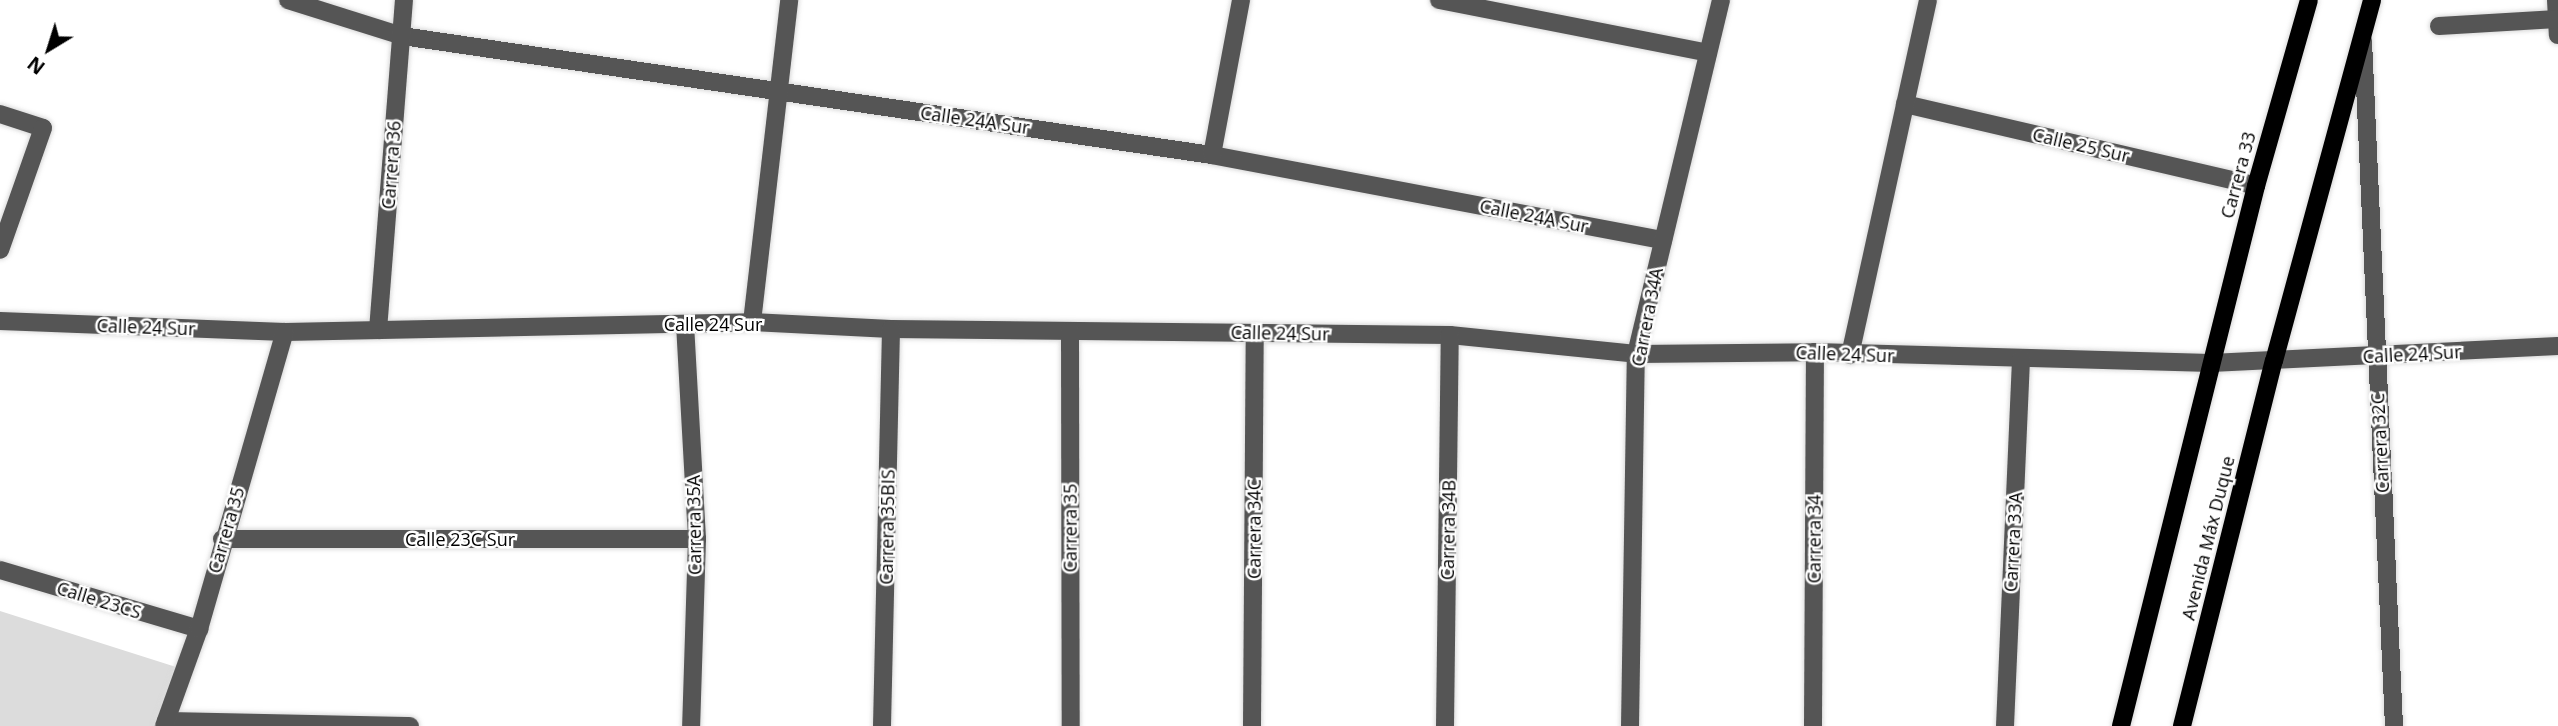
<!DOCTYPE html>
<html>
<head>
<meta charset="utf-8">
<style>
	body { margin:0 }
	#map { position:relative; width:2558px; height:726px; overflow:hidden; background:#fff; font-family:"Open Sans",sans-serif }
	div>[style] { position:absolute }
	[style*='--x'] { left:calc(var(--x)*1px); top:calc(var(--y)*1px); width:calc(var(--w)*1px); rotate:calc(var(--a)*1deg) }
	.green>* { inset:0; background:#dcdcdc }
	.roads { filter:drop-shadow(0 0 2px #dbdbdb) drop-shadow(0 0 2px #dbdbdb) }
	.minor>* { height:18px; margin:-9px; padding:0 9px; transform-origin:9px; border-radius:9px; background:#555 }
	.major>* { height:18px; margin:-9px; padding:0 9px; transform-origin:9px; border-radius:9px; background:#000 }
	span { translate:-50% -50%; white-space:nowrap; text-align:center; line-height:1.15; -webkit-text-stroke:5px #fff; paint-order:stroke }
	.street-label { font-size:18px; color:#000 }
	.north { position:absolute; left:14px; top:14px; width:70px; height:70px; -webkit-text-stroke:5px #fff; paint-order:stroke; rotate:218deg; font-size:19px; font-weight:700; line-height:28px; text-align:center; color:#000 }
	.north::after { content:''; display:block; margin:auto; width:24px; height:32px; background:#000; clip-path:polygon(50% 0,100% 100%,50% 72%,0 100%) }
</style>
</head>
<body>
<div id="map">
	<div class="green">
		<i style="clip-path:polygon(0 611px,176px 667px,158px 726px,0 726px)"></i>
	</div>
	<div class="roads">
		<div class="minor">
			<i style="--x:288;--y:0;--w:120;--a:17.5"></i>
			<i style="--x:402;--y:36;--w:819;--a:8.36"></i>
			<i style="--x:1212;--y:155;--w:459;--a:10.7"></i>
			<i style="--x:1439;--y:0;--w:274;--a:11.1"></i>
			<i style="--x:2556;--y:0;--w:35;--a:87"></i>
			<i style="--x:2439;--y:26;--w:118;--a:-3.4"></i>
			<i style="--x:2363;--y:41;--w:686;--a:87.41"></i>
			<i style="--x:1905;--y:104;--w:360;--a:13.1"></i>
			<i style="--x:0;--y:114;--w:45;--a:18"></i>
			<i style="--x:43;--y:128;--w:129;--a:109.4"></i>
			<i style="--x:1212;--y:155;--w:158;--a:-79.4"></i>
			<i style="--x:0;--y:321;--w:285;--a:2.2"></i>
			<i style="--x:285;--y:332;--w:467;--a:-1.2"></i>
			<i style="--x:752;--y:322;--w:139;--a:2.9"></i>
			<i style="--x:891;--y:329;--w:559;--a:0.61"></i>
			<i style="--x:1450;--y:335;--w:187;--a:5.8"></i>
			<i style="--x:1636;--y:354;--w:179;--a:-0.6"></i>
			<i style="--x:1815;--y:352;--w:396;--a:1.6"></i>
			<i style="--x:2211;--y:363;--w:347;--a:-2.8"></i>
			<i style="--x:752;--y:322;--w:324;--a:-83.4"></i>
			<i style="--x:685;--y:324;--w:215;--a:86.8"></i>
			<i style="--x:697;--y:539;--w:187;--a:91.8"></i>
			<i style="--x:378;--y:330;--w:331;--a:-85.5"></i>
			<i style="--x:1070;--y:331;--w:395;--a:89.9"></i>
			<i style="--x:1850;--y:355;--w:363;--a:-77.6"></i>
			<i style="--x:222;--y:539;--w:475;--a:0"></i>
			<i style="--x:0;--y:570;--w:208;--a:16.5"></i>
			<i style="--x:166;--y:721;--w:244;--a:1.2"></i>
			<i style="--x:164;--y:726;--w:103;--a:-70.2"></i>
			<i style="--x:199;--y:629;--w:309;--a:-73.9"></i>
			<i style="--x:882;--y:726;--w:397;--a:-88.7"></i>
			<i style="--x:1252;--y:726;--w:394;--a:-89.6"></i>
			<i style="--x:1445;--y:726;--w:391;--a:-89.3"></i>
			<i style="--x:1630;--y:726;--w:372;--a:-89.1"></i>
			<i style="--x:1636;--y:354;--w:364;--a:-76.5"></i>
			<i style="--x:1813;--y:726;--w:374;--a:-89.7"></i>
			<i style="--x:2005;--y:726;--w:368;--a:-87.5"></i>
		</div>
		<div class="major">
			<i style="--x:2121;--y:726;--w:557;--a:-75.96"></i>
			<i style="--x:2256;--y:186;--w:193;--a:-74.1"></i>
			<i style="--x:2182;--y:726;--w:376;--a:-75.9"></i>
			<i style="--x:2274;--y:361;--w:374;--a:-74.8"></i>
		</div>
	</div>
	<div class="street-label">
		<span style="left:975px;top:120px;rotate:8deg">Calle 24A Sur</span>
		<span style="left:2081px;top:145px;rotate:13deg">Calle 25 Sur</span>
		<span style="left:391px;top:165px;rotate:-86deg">Carrera 36</span>
		<span style="left:2238px;top:175px;rotate:-75deg">Carrera 33</span>
		<span style="left:1534px;top:216px;rotate:11deg">Calle 24A Sur</span>
		<span style="left:1647px;top:317px;rotate:-79deg">Carrera 34A</span>
		<span style="left:713px;top:324px">Calle 24 Sur</span>
		<span style="left:146px;top:327px;rotate:2deg">Calle 24 Sur</span>
		<span style="left:1280px;top:333px;rotate:1deg">Calle 24 Sur</span>
		<span style="left:1845px;top:354px;rotate:2deg">Calle 24 Sur</span>
		<span style="left:2412px;top:354px;rotate:-3deg">Calle 24 Sur</span>
		<span style="left:2380px;top:443px;rotate:-93deg">Carrera 32C</span>
		<span style="left:694px;top:525px;rotate:-91deg">Carrera 35A</span>
		<span style="left:887px;top:527px;rotate:-89deg">Carrera 35BIS</span>
		<span style="left:1070px;top:528px;rotate:-90deg">Carrera 35</span>
		<span style="left:1254px;top:529px;rotate:-90deg">Carrera 34C</span>
		<span style="left:226px;top:530px;rotate:-74deg">Carrera 35</span>
		<span style="left:1448px;top:530px;rotate:-89deg">Carrera 34B</span>
		<span style="left:2208px;top:538px;rotate:-76deg">Avenida Máx Duque</span>
		<span style="left:460px;top:539px">Calle 23C Sur</span>
		<span style="left:1814px;top:539px;rotate:-90deg">Carrera 34</span>
		<span style="left:2013px;top:542px;rotate:-87deg">Carrera 33A</span>
		<span style="left:99px;top:600px;rotate:17deg">Calle 23CS</span>
	</div>
	<div class="north">N</div>
</div>
</body>
</html>
